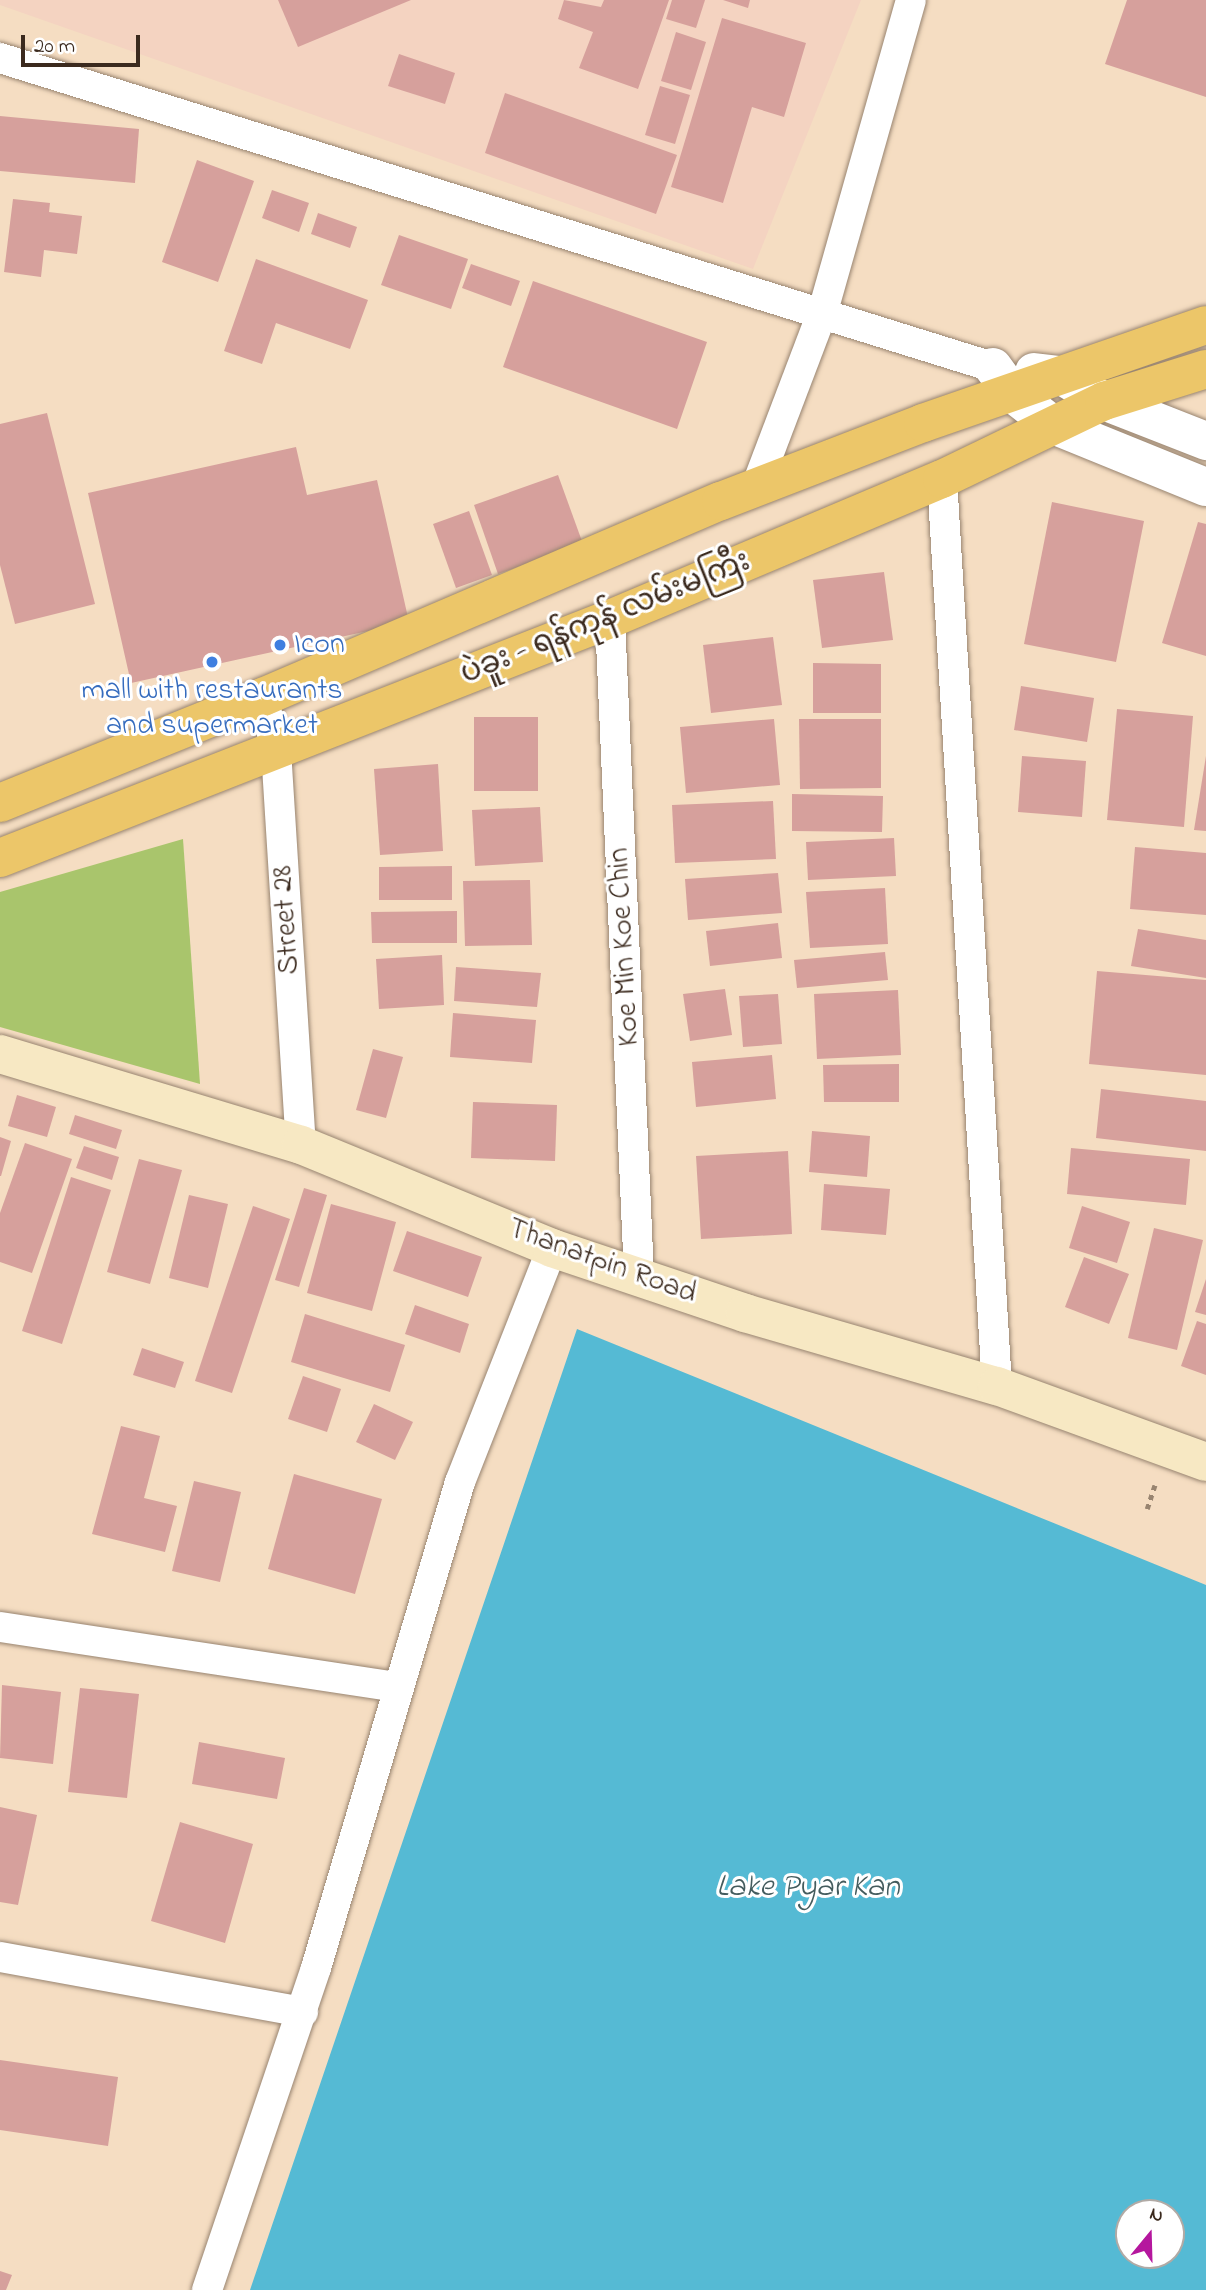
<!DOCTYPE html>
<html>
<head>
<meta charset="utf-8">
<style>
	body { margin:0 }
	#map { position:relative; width:1206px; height:2290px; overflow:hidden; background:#f5ddc2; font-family:"Indie Flower","Noto Sans Myanmar",sans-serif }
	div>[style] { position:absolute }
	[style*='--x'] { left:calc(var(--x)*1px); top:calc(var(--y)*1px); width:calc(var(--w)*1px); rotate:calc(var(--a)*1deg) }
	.built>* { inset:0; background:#f4d3c1 }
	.green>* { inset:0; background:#a9c56c }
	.water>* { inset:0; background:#55bad4 }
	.building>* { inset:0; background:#d6a09c }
	.path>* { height:4.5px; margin-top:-2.25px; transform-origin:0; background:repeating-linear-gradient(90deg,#988470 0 5px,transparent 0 10px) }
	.roads { filter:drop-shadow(0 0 2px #988470) drop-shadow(0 0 2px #988470) }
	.minor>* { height:30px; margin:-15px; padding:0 15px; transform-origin:15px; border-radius:15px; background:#fff }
	.tertiary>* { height:38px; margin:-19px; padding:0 19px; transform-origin:19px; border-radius:19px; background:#fff }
	.secondary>* { height:38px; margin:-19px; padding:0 19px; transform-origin:19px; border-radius:19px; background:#f7e8c3 }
	.trunk>* { height:38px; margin:-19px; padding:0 19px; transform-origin:19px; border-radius:19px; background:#ecc669 }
	.dots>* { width:19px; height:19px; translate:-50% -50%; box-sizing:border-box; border:4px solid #fff; border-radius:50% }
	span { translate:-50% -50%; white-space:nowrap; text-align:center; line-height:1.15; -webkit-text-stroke:6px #fff; paint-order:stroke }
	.street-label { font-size:30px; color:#3b2a1e }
	.shop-label { font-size:30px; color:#366cbe }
	.left { translate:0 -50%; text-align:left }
	.water-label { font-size:32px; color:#445c5e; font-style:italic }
	.north { position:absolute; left:1115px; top:2199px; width:70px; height:70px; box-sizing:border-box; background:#fff; border:2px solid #b1aaa5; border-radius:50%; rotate:19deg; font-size:19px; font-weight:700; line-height:28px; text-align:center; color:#3b2a1e }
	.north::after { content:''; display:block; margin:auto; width:24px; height:32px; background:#b5179e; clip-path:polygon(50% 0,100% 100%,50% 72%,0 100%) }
	.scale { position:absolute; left:21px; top:35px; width:119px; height:32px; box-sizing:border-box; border:4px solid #3b2a1e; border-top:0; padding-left:9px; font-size:21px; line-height:24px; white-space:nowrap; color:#3b2a1e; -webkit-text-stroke:5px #fff; paint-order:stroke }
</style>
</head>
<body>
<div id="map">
	<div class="built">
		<i style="clip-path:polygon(0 0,861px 0,753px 269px,0 5px)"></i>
	</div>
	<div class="green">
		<i style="clip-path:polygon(183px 839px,200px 1084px,0 1027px,0 892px)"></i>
	</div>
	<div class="water">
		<i style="clip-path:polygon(evenodd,577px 1329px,1206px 1585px,1206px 2290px,250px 2290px,577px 1329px,1129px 2213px,1171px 2213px,1171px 2255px,1129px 2255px,1129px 2213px)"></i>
	</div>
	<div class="building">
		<i style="clip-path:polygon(278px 0,411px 0,298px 47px)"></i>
		<i style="clip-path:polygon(564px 0,601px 7px,604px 0,669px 0,638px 89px,579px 68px,593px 32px,558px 19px)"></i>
		<i style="clip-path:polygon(672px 0,705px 0,696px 28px,666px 19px)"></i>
		<i style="clip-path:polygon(723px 0,750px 0,748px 8px)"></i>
		<i style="clip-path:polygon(1127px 0,1206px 0,1206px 97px,1105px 64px)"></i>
		<i style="clip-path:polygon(722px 18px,806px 43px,784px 117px,752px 107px,723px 203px,671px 187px)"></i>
		<i style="clip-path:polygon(676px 32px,706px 42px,691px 90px,661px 81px)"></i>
		<i style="clip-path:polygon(399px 54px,455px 73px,445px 104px,388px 86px)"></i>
		<i style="clip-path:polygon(660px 86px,690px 95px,675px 144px,645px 135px)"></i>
		<i style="clip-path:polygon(505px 93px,677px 155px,656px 214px,485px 153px)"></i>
		<i style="clip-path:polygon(0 116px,139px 129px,135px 183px,0 171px)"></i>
		<i style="clip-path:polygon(197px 160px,254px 181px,218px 282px,162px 262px)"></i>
		<i style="clip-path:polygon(272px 190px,309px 203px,299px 232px,262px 218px)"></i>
		<i style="clip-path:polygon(13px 199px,50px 203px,49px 212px,82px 216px,77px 254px,44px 250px,41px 277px,4px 272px)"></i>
		<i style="clip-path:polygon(318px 213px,357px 227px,350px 248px,311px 234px)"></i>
		<i style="clip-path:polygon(399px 235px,468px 259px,451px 309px,381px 285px)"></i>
		<i style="clip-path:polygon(256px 259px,368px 300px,350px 349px,276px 323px,262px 364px,224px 351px)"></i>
		<i style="clip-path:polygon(471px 264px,520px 281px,511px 306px,462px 288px)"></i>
		<i style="clip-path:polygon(533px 281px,707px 342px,677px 429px,503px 367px)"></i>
		<i style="clip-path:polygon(47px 413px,95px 604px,15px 624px,0 565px,0 424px)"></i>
		<i style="clip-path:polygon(296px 447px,307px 495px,377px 480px,409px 622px,131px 683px,88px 493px)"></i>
		<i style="clip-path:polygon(558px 475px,583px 544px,498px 574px,474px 505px)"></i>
		<i style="clip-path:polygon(1052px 502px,1144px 521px,1116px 662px,1024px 644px)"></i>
		<i style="clip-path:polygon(469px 511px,492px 575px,456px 588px,433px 524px)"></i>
		<i style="clip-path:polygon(1198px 522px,1206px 524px,1206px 656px,1162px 643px)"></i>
		<i style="clip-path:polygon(884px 572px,893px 640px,822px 648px,813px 580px)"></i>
		<i style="clip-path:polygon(773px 637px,782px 705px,711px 713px,703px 645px)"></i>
		<i style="clip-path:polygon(813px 663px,881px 664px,881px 713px,813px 713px)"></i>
		<i style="clip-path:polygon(1021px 686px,1094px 698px,1087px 742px,1014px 730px)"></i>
		<i style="clip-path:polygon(1117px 709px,1193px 716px,1184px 827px,1107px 820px)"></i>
		<i style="clip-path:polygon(474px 717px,538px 717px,538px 791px,474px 791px)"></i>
		<i style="clip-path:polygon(774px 719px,780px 785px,686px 793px,680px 727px)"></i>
		<i style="clip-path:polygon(799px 719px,881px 719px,881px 788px,800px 789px)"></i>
		<i style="clip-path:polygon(1022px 756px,1086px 761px,1082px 817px,1018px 812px)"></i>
		<i style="clip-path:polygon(1206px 756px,1206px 831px,1194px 830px)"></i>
		<i style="clip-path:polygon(438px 764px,443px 851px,380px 855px,374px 769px)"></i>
		<i style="clip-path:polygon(792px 794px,883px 796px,882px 832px,792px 831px)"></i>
		<i style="clip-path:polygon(773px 801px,776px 859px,675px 863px,672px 805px)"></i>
		<i style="clip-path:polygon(540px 807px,543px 862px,475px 866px,472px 810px)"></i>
		<i style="clip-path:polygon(894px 838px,896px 876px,808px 880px,806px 842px)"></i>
		<i style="clip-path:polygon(1135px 847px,1206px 853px,1206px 915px,1130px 909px)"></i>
		<i style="clip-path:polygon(452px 866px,452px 900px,379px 900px,379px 867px)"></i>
		<i style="clip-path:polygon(778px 873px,782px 913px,688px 920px,685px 879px)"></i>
		<i style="clip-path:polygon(530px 880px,532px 945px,465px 946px,463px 881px)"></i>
		<i style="clip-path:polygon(885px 888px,888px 944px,810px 948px,806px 892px)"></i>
		<i style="clip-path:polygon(457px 911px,457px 943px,372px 943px,371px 912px)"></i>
		<i style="clip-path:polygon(778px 923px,782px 958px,710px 966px,706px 931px)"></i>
		<i style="clip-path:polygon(1138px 929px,1206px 940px,1206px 978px,1131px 966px)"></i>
		<i style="clip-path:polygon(885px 952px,888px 980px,797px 988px,794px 960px)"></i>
		<i style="clip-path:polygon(442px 955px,444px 1005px,379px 1009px,376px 959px)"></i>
		<i style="clip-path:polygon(456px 967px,541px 973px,537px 1007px,454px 1001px)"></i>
		<i style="clip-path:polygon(1097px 971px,1206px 980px,1206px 1075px,1089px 1064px)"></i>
		<i style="clip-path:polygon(725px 989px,732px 1035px,690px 1041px,683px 994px)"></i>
		<i style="clip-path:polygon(898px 990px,901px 1055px,817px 1059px,814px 994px)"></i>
		<i style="clip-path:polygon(778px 994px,782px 1044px,743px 1047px,739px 996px)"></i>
		<i style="clip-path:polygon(453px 1013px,536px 1020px,532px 1063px,450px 1057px)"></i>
		<i style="clip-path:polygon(373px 1049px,403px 1057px,386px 1118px,356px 1110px)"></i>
		<i style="clip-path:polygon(772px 1055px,776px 1099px,696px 1107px,692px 1062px)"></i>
		<i style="clip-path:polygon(899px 1064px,899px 1102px,824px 1102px,823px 1065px)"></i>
		<i style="clip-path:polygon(1101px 1089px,1206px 1101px,1206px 1151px,1096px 1138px)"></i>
		<i style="clip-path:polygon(17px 1095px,56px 1107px,47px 1137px,8px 1126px)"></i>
		<i style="clip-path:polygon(473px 1102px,557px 1105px,555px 1161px,471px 1158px)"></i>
		<i style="clip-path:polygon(75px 1115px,122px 1130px,116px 1149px,69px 1134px)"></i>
		<i style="clip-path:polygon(812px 1131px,870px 1136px,867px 1177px,809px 1172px)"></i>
		<i style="clip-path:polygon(0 1137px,11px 1141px,1px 1176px,0 1176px)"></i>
		<i style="clip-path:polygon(25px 1143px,72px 1159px,32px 1273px,0 1262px,0 1213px)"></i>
		<i style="clip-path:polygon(84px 1146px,119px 1157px,112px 1180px,76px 1168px)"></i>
		<i style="clip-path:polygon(1071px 1148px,1190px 1159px,1186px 1205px,1067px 1194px)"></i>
		<i style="clip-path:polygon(788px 1151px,792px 1234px,701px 1239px,696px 1156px)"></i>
		<i style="clip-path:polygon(139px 1159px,182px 1170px,150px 1284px,107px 1272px)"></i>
		<i style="clip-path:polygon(71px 1177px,111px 1190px,62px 1344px,22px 1331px)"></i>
		<i style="clip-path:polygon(824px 1184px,890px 1189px,886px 1235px,821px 1230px)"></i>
		<i style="clip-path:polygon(304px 1188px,327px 1195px,299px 1287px,275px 1280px)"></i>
		<i style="clip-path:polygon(189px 1195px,228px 1204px,208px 1288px,169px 1278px)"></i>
		<i style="clip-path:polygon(331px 1204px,396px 1222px,372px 1311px,307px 1293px)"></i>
		<i style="clip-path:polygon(253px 1206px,290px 1219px,232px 1393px,195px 1381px)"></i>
		<i style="clip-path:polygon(1082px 1206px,1130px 1222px,1117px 1263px,1069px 1248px)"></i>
		<i style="clip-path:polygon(1154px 1228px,1203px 1240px,1177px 1350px,1128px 1338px)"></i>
		<i style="clip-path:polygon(407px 1231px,482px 1257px,468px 1297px,393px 1271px)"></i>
		<i style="clip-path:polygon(1084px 1257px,1129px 1274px,1109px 1324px,1065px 1307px)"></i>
		<i style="clip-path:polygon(1206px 1279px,1206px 1315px,1195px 1312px)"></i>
		<i style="clip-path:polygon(415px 1305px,469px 1324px,460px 1353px,405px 1334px)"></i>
		<i style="clip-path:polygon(305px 1314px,405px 1345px,390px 1392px,291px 1362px)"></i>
		<i style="clip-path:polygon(1197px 1321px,1206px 1324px,1206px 1375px,1181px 1366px)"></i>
		<i style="clip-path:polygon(142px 1348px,184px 1362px,175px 1388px,133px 1375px)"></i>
		<i style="clip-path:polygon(303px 1376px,341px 1389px,327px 1432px,288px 1419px)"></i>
		<i style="clip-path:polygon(374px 1404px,413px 1422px,395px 1460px,356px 1442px)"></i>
		<i style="clip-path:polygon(121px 1426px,160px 1436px,144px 1498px,177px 1506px,165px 1552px,92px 1534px)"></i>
		<i style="clip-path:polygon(294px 1474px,382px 1499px,355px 1594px,268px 1569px)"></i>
		<i style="clip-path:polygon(194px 1481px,241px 1492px,220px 1582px,172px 1571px)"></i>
		<i style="clip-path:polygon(2px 1685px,61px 1692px,53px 1764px,0 1758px)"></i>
		<i style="clip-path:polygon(80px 1688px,139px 1694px,127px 1798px,68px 1792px)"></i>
		<i style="clip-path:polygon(199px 1742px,285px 1758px,277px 1799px,192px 1784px)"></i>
		<i style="clip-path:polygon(0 1807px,37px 1815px,18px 1905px,0 1902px)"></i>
		<i style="clip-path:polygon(180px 1822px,253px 1844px,225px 1943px,151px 1921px)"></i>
		<i style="clip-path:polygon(0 2060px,118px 2077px,108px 2146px,0 2130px)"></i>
		<i style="clip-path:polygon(0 2271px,12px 2275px,6px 2290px,0 2290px)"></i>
	</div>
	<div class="path">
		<i style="--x:1147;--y:1509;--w:25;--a:-72"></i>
	</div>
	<div class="roads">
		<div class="minor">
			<i style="--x:0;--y:58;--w:1040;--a:17.29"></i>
			<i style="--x:942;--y:479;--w:909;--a:86.53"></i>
			<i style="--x:756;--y:487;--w:188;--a:-69.2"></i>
			<i style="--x:823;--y:311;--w:323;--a:-74.2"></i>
			<i style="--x:610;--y:619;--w:657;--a:87.47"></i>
			<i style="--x:263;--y:697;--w:55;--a:76.2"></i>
			<i style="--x:276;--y:750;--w:396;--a:86.4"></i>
			<i style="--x:0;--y:1627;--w:403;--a:8.6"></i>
			<i style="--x:0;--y:1957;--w:308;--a:10.3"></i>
			<i style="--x:207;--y:2290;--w:340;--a:-71.3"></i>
			<i style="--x:316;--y:1968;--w:507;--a:-73.5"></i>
			<i style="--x:460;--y:1482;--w:251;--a:-68.5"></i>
		</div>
		<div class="tertiary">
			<i style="--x:993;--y:367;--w:32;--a:54"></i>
			<i style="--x:1012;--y:393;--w:52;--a:38"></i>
			<i style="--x:1053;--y:425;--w:165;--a:22.1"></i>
			<i style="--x:1034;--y:372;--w:26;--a:7"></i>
			<i style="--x:1060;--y:375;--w:51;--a:30.6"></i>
			<i style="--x:1104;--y:401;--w:110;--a:21.4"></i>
		</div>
		<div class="secondary">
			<i style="--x:0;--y:1054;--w:314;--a:16.8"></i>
			<i style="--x:301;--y:1145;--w:271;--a:22.3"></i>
			<i style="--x:552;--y:1248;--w:204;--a:18.6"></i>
			<i style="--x:745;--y:1313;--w:262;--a:16.2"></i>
			<i style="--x:997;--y:1386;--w:222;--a:20"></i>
		</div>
		<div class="trunk">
			<i style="--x:0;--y:803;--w:284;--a:-22"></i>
			<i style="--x:263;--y:697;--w:498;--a:-23.2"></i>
			<i style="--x:721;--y:501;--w:217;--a:-21.1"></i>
			<i style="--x:923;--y:423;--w:299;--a:-19.1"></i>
			<i style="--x:0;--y:858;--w:655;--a:-21.4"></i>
			<i style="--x:610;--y:619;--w:360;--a:-22.9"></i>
			<i style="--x:942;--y:479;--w:180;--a:-25.7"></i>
			<i style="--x:1104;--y:401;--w:107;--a:-17.4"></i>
		</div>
	</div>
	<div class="dots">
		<i style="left:280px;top:645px;background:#3f7fe0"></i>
		<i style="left:212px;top:662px;background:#3f7fe0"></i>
	</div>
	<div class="street-label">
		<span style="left:606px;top:619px;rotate:-22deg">ပဲခူး - ရန်ကုန် လမ်းမကြီး</span>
		<span style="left:287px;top:920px;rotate:-94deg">Street 28</span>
		<span style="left:625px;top:947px;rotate:-93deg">Koe Min Koe Chin</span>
		<span style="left:602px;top:1262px;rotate:20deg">Thanatpin Road</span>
	</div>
	<div class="shop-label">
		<span class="left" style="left:294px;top:645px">Icon</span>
		<span style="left:212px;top:708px">mall with restaurants<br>and supermarket</span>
	</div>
	<div class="water-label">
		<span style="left:808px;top:1888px">Lake Pyar Kan</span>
	</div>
	<div class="north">N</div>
	<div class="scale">20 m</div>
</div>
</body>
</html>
